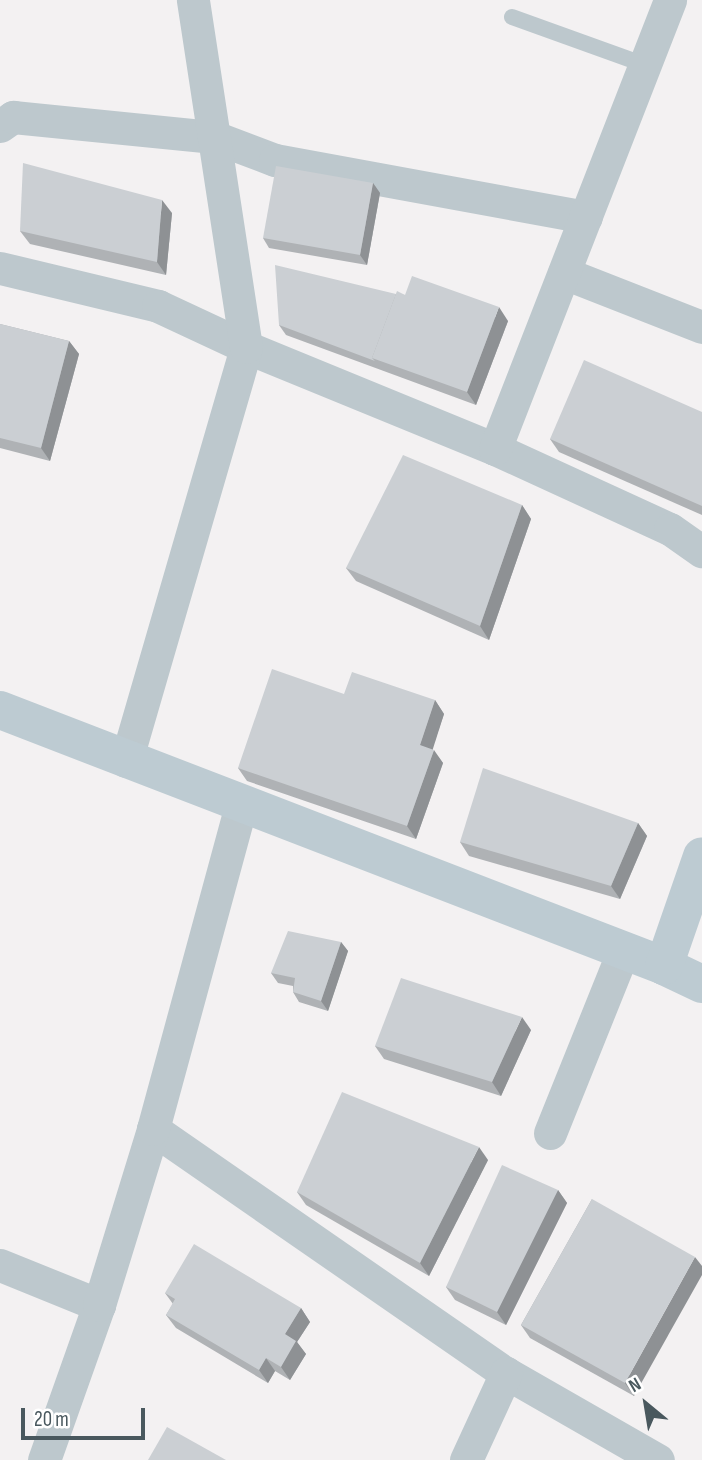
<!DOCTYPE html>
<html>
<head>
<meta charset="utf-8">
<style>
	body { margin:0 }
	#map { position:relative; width:702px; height:1460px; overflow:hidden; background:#f3f1f2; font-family:"Sofia Sans Condensed",sans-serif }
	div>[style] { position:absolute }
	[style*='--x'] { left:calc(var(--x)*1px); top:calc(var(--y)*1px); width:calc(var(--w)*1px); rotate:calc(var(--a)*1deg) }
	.lane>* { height:16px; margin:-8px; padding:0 8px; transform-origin:8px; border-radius:8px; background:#bdc8cd }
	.street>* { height:33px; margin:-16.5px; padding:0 16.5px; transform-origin:16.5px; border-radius:16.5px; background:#bdc8cd }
	.secondary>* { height:38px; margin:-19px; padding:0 19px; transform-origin:19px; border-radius:19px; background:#bdcbd2 }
	.wall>* { inset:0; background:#afb2b5 }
	.shaded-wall>* { inset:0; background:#8e9194 }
	.building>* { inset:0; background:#cbcfd3 }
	span { translate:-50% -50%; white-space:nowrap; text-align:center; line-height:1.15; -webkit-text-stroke:5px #fff; paint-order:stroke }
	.north { position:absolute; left:611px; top:1369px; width:70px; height:70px; -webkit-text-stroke:5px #fff; paint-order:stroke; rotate:330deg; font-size:19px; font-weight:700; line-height:28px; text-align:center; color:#49585e }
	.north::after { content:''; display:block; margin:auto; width:24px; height:32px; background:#49585e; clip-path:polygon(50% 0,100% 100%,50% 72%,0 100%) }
	.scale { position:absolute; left:21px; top:1408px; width:124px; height:32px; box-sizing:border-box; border:4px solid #49585e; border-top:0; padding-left:9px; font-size:21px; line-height:24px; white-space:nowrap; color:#49585e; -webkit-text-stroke:5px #fff; paint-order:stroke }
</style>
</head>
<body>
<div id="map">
	<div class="lane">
		<i style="--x:512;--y:17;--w:141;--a:19.8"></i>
	</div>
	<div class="street">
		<i style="--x:0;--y:126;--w:16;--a:-35"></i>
		<i style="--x:13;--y:117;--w:202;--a:5.7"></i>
		<i style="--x:214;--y:137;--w:65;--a:20.7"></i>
		<i style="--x:275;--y:160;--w:316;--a:10.4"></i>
		<i style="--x:0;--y:268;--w:163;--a:13.5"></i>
		<i style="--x:158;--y:306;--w:97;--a:25"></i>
		<i style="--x:246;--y:347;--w:269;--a:22.3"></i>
		<i style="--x:495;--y:449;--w:192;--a:24.6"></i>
		<i style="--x:670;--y:529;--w:39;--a:35"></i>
		<i style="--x:564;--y:273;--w:148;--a:21.4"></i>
		<i style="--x:495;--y:449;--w:482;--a:-68.7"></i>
		<i style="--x:126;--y:761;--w:431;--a:-73.8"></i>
		<i style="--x:246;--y:347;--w:351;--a:-98.7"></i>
		<i style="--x:153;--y:1129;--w:429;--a:34.7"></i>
		<i style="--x:506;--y:1373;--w:175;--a:29.8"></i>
		<i style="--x:550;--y:1133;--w:196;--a:-68.1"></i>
		<i style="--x:0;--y:1265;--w:107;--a:22"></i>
		<i style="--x:44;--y:1460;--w:164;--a:-70.5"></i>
		<i style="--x:99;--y:1305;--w:184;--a:-72.9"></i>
		<i style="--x:153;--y:1129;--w:336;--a:-74.8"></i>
		<i style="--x:466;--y:1460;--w:96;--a:-65.3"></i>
	</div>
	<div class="secondary">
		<i style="--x:0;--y:710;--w:712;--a:21.08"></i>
		<i style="--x:664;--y:966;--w:42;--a:25.3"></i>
		<i style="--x:664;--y:966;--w:116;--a:-70.9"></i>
	</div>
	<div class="wall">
		<i style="clip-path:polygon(373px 183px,380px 193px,367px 265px,269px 248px,263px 238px)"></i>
		<i style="clip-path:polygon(172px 213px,166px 275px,30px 244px,20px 231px)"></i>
		<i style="clip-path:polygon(396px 294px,405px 295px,508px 321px,476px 405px,286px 335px,279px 325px)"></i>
		<i style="clip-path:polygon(0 324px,69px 341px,79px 354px,50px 461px,0 448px)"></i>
		<i style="clip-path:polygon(702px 412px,702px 515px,559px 452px,550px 439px)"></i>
		<i style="clip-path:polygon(522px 505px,531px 519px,489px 640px,356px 581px,346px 568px)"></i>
		<i style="clip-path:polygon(344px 694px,435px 700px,444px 714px,432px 749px,443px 763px,416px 839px,247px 781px,238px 768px)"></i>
		<i style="clip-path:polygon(638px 823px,647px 836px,620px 899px,469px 856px,460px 842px)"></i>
		<i style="clip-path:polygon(341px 942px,348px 951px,328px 1011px,299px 1002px,293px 992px,293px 986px,278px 983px,271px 973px)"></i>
		<i style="clip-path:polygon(531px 1030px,501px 1096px,384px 1059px,375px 1046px)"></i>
		<i style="clip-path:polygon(488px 1160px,429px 1276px,306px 1205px,297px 1192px)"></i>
		<i style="clip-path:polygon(558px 1190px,567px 1203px,506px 1325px,455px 1300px,446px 1287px)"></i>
		<i style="clip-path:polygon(592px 1199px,634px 1396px,530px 1338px,521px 1325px)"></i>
		<i style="clip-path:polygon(165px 1293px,301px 1308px,310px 1322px,297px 1342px,306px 1354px,290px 1380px,275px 1371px,268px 1383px,176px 1328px,166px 1315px,173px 1304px)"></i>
	</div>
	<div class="shaded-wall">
		<i style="clip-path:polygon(373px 183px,380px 193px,367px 265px,360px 255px)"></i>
		<i style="clip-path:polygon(162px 200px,172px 213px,166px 275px,157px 262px)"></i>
		<i style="clip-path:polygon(499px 307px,508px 321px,476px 405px,467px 392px)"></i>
		<i style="clip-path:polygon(69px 341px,79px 354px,50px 461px,41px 448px)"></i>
		<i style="clip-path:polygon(522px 505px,531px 519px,489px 640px,480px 626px)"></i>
		<i style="clip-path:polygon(435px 700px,444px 714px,430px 758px,420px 745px)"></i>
		<i style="clip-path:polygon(434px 750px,443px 763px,416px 839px,407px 826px)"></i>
		<i style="clip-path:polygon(638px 823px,647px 836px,620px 899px,611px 886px)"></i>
		<i style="clip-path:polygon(341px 942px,348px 951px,328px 1011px,321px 1001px)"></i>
		<i style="clip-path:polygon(522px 1017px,531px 1030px,501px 1096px,492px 1082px)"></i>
		<i style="clip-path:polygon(479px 1147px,488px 1160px,429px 1276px,420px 1263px)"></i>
		<i style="clip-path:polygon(558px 1190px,567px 1203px,506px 1325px,497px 1312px)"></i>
		<i style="clip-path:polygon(695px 1257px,702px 1266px,702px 1275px,634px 1396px,625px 1383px)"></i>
		<i style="clip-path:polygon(301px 1308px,310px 1322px,297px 1342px,306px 1354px,290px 1380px,281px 1367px,285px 1334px)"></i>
		<i style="clip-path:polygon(266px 1358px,275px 1371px,268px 1383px,259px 1370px)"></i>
	</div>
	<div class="building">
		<i style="clip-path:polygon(23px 163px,162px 200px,157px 262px,20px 231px)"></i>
		<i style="clip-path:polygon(276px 166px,373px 183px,360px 255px,263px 238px)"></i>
		<i style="clip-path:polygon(275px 265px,396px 294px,372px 358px,375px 361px,279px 325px)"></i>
		<i style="clip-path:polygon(412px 276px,499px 307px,467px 392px,372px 358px,397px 291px,405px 295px)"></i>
		<i style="clip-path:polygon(0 324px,69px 341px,41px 448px,0 438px)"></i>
		<i style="clip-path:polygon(584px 360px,702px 412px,702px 506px,550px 439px)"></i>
		<i style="clip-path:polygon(403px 455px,522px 505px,480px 626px,346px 568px)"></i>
		<i style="clip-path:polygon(272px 669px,344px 694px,352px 672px,435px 700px,420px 745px,434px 750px,407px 826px,238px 768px)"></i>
		<i style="clip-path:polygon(483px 768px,638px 823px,611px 886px,460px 842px)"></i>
		<i style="clip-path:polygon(288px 931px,341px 942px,321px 1001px,293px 992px,295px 978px,271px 973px)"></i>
		<i style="clip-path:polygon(401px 978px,522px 1017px,492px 1082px,375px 1046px)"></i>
		<i style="clip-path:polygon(342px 1092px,479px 1147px,420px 1263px,297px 1192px)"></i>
		<i style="clip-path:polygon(502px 1165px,558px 1190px,497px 1312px,446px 1287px)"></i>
		<i style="clip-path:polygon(592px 1199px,695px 1257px,625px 1383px,521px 1325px)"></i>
		<i style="clip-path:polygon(194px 1244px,301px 1308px,285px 1334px,296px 1341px,281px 1367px,266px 1358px,259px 1370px,166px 1315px,175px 1299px,165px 1293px)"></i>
		<i style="clip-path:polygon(167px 1427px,226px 1460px,148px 1460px)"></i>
	</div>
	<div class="north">N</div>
	<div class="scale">20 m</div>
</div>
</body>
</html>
